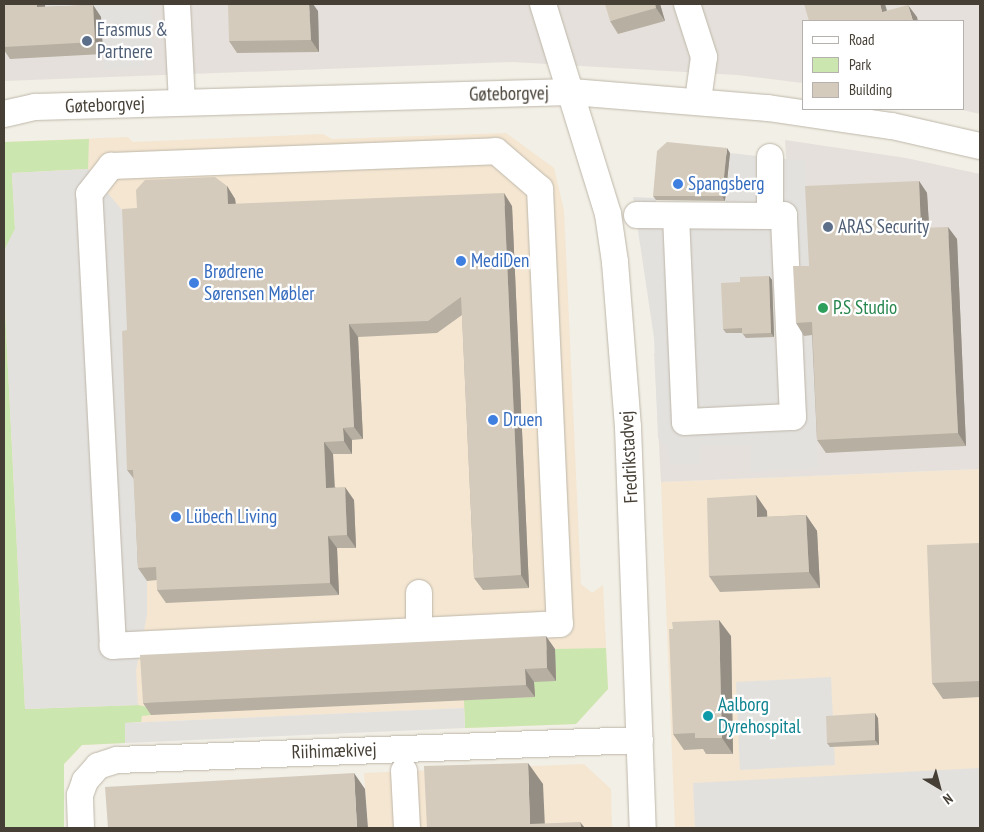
<!DOCTYPE html>
<html>
<head>
<meta charset="utf-8">
<style>
	body { margin:0 }
	#map { position:relative; width:984px; height:832px; overflow:hidden; background:#f2efe6; font-family:"PT Sans Narrow",sans-serif }
	div>[style] { position:absolute }
	[style*='--x'] { left:calc(var(--x)*1px); top:calc(var(--y)*1px); width:calc(var(--w)*1px); rotate:calc(var(--a)*1deg) }
	.commercial>* { inset:0; background:#f4e6d1 }
	.industrial>* { inset:0; background:#e5e0db }
	.green>* { inset:0; background:#cce6b0 }
	.parking>* { inset:0; background:#e3e1de }
	.roads { filter:drop-shadow(0 0 1px #beb7a9) drop-shadow(0 0 1px #beb7a9) }
	.minor>* { height:26px; margin:-13px; padding:0 13px; transform-origin:13px; border-radius:13px; background:#fff }
	.wall>* { inset:0; background:#b6afa2 }
	.shaded-wall>* { inset:0; background:#948e84 }
	.building>* { inset:0; background:#d4cbbc }
	.dots>* { width:14px; height:14px; translate:-50% -50%; box-sizing:border-box; border:2px solid #fff; border-radius:50% }
	span { translate:-50% -50%; white-space:nowrap; text-align:center; line-height:1.15; -webkit-text-stroke:4.5px #fff; paint-order:stroke }
	.service-label { font-size:19px; color:#4e5e75 }
	.left { translate:0 -50%; text-align:left }
	.street-label { font-size:19px; color:#453f35 }
	.shop-label { font-size:19px; color:#366cbe }
	.leisure-label { font-size:19px; color:#27864d }
	.culture-label { font-size:19px; color:#0d838f }
	.frame { position:absolute; inset:0; border:5px solid #453f35; pointer-events:none }
	.legend { position:absolute; left:802px; top:20px; width:162px; height:90px; box-sizing:border-box; background:#fff; border:1px solid #b5b2ae; margin:0; padding:6px 9px; list-style:none; font-size:15px; color:#453f35 }
	.legend li { display:flex; align-items:center; gap:10px; height:25px }
	.legend b { width:25px; border:1px solid #b5b2ae }
	.north { position:absolute; left:914px; top:762px; width:50px; height:50px; -webkit-text-stroke:4px #fff; paint-order:stroke; rotate:143deg; font-size:14px; font-weight:700; line-height:20px; text-align:center; color:#453f35 }
	.north::after { content:''; display:block; margin:auto; width:18px; height:22px; background:#453f35; clip-path:polygon(50% 0,100% 100%,50% 72%,0 100%) }
</style>
</head>
<body>
<div id="map">
	<div class="commercial">
		<i style="clip-path:polygon(506px 133px,554px 168px,564px 210px,581px 584px,592px 593px,603px 585px,608px 689px,576px 724px,465px 728px,464px 708px,125px 723px,125px 743px,82px 745px,55px 774px,4px 738px,4px 142px,128px 137px,133px 142px,323px 134px,332px 139px)"></i>
		<i style="clip-path:polygon(980px 469px,980px 828px,675px 828px,661px 482px)"></i>
		<i style="clip-path:polygon(584px 764px,611px 789px,612px 828px,368px 828px,364px 773px)"></i>
	</div>
	<div class="industrial">
		<i style="clip-path:polygon(4px 4px,980px 4px,980px 114px,958px 109px,963px 109px,963px 21px,803px 21px,803px 83px,737px 75px,512px 62px,4px 81px)"></i>
		<i style="clip-path:polygon(785px 140px,906px 158px,980px 174px,980px 469px,661px 482px,654px 353px,798px 347px)"></i>
	</div>
	<div class="green">
		<i style="clip-path:polygon(89px 139px,88px 169px,12px 173px,15px 229px,4px 251px,4px 142px)"></i>
		<i style="clip-path:polygon(4px 289px,25px 709px,138px 705px,151px 708px,151px 715px,142px 716px,141px 722px,125px 723px,125px 743px,82px 745px,64px 764px,64px 828px,4px 828px)"></i>
		<i style="clip-path:polygon(606px 648px,608px 689px,576px 724px,465px 728px,464px 700px,534px 697px,534px 682px,555px 649px)"></i>
	</div>
	<div class="parking">
		<i style="clip-path:polygon(45px 4px,151px 4px,153px 56px,143px 57px,143px 67px,104px 69px,101px 17px,46px 19px)"></i>
		<i style="clip-path:polygon(730px 153px,805px 161px,818px 468px,751px 472px,751px 446px,700px 446px,700px 464px,670px 465px,666px 446px,658px 438px,654px 338px,633px 197px,656px 198px,656px 204px,725px 211px)"></i>
		<i style="clip-path:polygon(88px 169px,131px 221px,147px 581px,147px 615px,136px 671px,138px 705px,25px 709px,4px 289px,4px 251px,15px 229px,12px 173px)"></i>
		<i style="clip-path:polygon(831px 677px,833px 720px,830px 747px,834px 747px,835px 765px,740px 770px,736px 682px)"></i>
		<i style="clip-path:polygon(464px 708px,465px 728px,125px 743px,125px 723px)"></i>
		<i style="clip-path:polygon(980px 768px,980px 828px,695px 828px,693px 783px)"></i>
	</div>
	<div class="roads">
		<div class="minor">
			<i style="--x:177;--y:4;--w:98;--a:87.1"></i>
			<i style="--x:543;--y:4;--w:220;--a:72.8"></i>
			<i style="--x:608;--y:214;--w:49;--a:81.7"></i>
			<i style="--x:615;--y:262;--w:166;--a:85.5"></i>
			<i style="--x:628;--y:427;--w:401;--a:87.9"></i>
			<i style="--x:687;--y:4;--w:56;--a:72.2"></i>
			<i style="--x:704;--y:57;--w:43;--a:97.9"></i>
			<i style="--x:4;--y:114;--w:32;--a:-13"></i>
			<i style="--x:35;--y:107;--w:537;--a:-1.6"></i>
			<i style="--x:572;--y:92;--w:197;--a:4.7"></i>
			<i style="--x:768;--y:108;--w:125;--a:8.3"></i>
			<i style="--x:892;--y:126;--w:90;--a:12.8"></i>
			<i style="--x:496;--y:151;--w:58;--a:40.8"></i>
			<i style="--x:540;--y:189;--w:435;--a:87.4"></i>
			<i style="--x:560;--y:624;--w:448;--a:177.2"></i>
			<i style="--x:113;--y:646;--w:453;--a:-93"></i>
			<i style="--x:89;--y:194;--w:36;--a:-52"></i>
			<i style="--x:111;--y:166;--w:385;--a:-2.2"></i>
			<i style="--x:637;--y:215;--w:133;--a:0.4"></i>
			<i style="--x:770;--y:216;--w:59;--a:-90"></i>
			<i style="--x:676;--y:216;--w:206;--a:87.5"></i>
			<i style="--x:685;--y:422;--w:108;--a:-2.7"></i>
			<i style="--x:793;--y:417;--w:202;--a:-92.6"></i>
			<i style="--x:784;--y:215;--w:14;--a:176"></i>
			<i style="--x:419;--y:593;--w:38;--a:90"></i>
			<i style="--x:404;--y:771;--w:57;--a:87"></i>
			<i style="--x:81;--y:828;--w:33;--a:-92"></i>
			<i style="--x:80;--y:795;--w:15;--a:-70"></i>
			<i style="--x:85;--y:781;--w:20;--a:-49"></i>
			<i style="--x:98;--y:766;--w:20;--a:-18"></i>
			<i style="--x:117;--y:760;--w:523;--a:-2.19"></i>
		</div>
	</div>
	<div class="wall">
		<i style="clip-path:polygon(4px 4px,45px 4px,45px 7px,93px 5px,101px 17px,103px 54px,10px 59px,4px 50px)"></i>
		<i style="clip-path:polygon(660px 4px,665px 21px,618px 34px,610px 21px)"></i>
		<i style="clip-path:polygon(318px 11px,319px 52px,237px 53px,229px 41px)"></i>
		<i style="clip-path:polygon(730px 153px,725px 201px,656px 200px,653px 196px)"></i>
		<i style="clip-path:polygon(919px 181px,927px 193px,929px 227px,957px 239px,966px 446px,826px 453px,817px 440px,812px 335px,804px 336px,796px 323px,809px 266px)"></i>
		<i style="clip-path:polygon(227px 186px,235px 199px,236px 204px,512px 206px,529px 588px,483px 590px,474px 578px,462px 315px,437px 333px,358px 337px,363px 439px,352px 440px,352px 454px,333px 454px,335px 487px,354px 500px,356px 548px,337px 548px,339px 595px,166px 603px,157px 590px,157px 580px,147px 581px,138px 568px,134px 479px,127px 470px,127px 330px,137px 208px)"></i>
		<i style="clip-path:polygon(769px 276px,772px 280px,774px 337px,746px 338px,742px 333px,726px 333px,723px 329px,740px 282px)"></i>
		<i style="clip-path:polygon(767px 511px,767px 517px,806px 515px,817px 531px,820px 588px,720px 592px,709px 576px)"></i>
		<i style="clip-path:polygon(980px 543px,980px 697px,943px 699px,932px 683px)"></i>
		<i style="clip-path:polygon(731px 636px,733px 754px,706px 754px,703px 749px,684px 750px,673px 734px)"></i>
		<i style="clip-path:polygon(555px 649px,556px 681px,534px 682px,535px 697px,151px 715px,143px 703px)"></i>
		<i style="clip-path:polygon(878px 718px,879px 745px,830px 747px,827px 743px)"></i>
	</div>
	<div class="shaded-wall">
		<i style="clip-path:polygon(37px 4px,45px 4px,46px 19px,37px 7px)"></i>
		<i style="clip-path:polygon(309px 4px,313px 4px,318px 11px,319px 52px,311px 40px)"></i>
		<i style="clip-path:polygon(655px 4px,660px 4px,665px 21px,656px 8px)"></i>
		<i style="clip-path:polygon(880px 4px,885px 4px,890px 21px,882px 12px)"></i>
		<i style="clip-path:polygon(93px 5px,101px 17px,103px 54px,95px 42px)"></i>
		<i style="clip-path:polygon(908px 5px,917px 17px,918px 21px,913px 21px)"></i>
		<i style="clip-path:polygon(727px 148px,730px 153px,725px 201px,722px 196px)"></i>
		<i style="clip-path:polygon(919px 181px,927px 193px,930px 240px,921px 228px)"></i>
		<i style="clip-path:polygon(227px 186px,235px 199px,237px 217px,228px 204px)"></i>
		<i style="clip-path:polygon(504px 193px,512px 206px,529px 588px,521px 575px)"></i>
		<i style="clip-path:polygon(948px 227px,957px 239px,966px 446px,958px 433px)"></i>
		<i style="clip-path:polygon(769px 276px,772px 280px,774px 337px,771px 333px)"></i>
		<i style="clip-path:polygon(349px 324px,358px 337px,363px 439px,354px 427px)"></i>
		<i style="clip-path:polygon(343px 428px,352px 440px,352px 454px,344px 441px)"></i>
		<i style="clip-path:polygon(324px 442px,333px 454px,335px 500px,326px 488px)"></i>
		<i style="clip-path:polygon(345px 487px,354px 500px,356px 548px,347px 535px)"></i>
		<i style="clip-path:polygon(756px 495px,767px 511px,768px 533px,757px 517px)"></i>
		<i style="clip-path:polygon(806px 515px,817px 531px,820px 588px,809px 572px)"></i>
		<i style="clip-path:polygon(328px 536px,337px 548px,339px 595px,330px 583px)"></i>
		<i style="clip-path:polygon(719px 620px,731px 636px,733px 754px,722px 738px)"></i>
		<i style="clip-path:polygon(546px 636px,555px 649px,556px 681px,547px 668px)"></i>
		<i style="clip-path:polygon(525px 669px,534px 682px,535px 697px,526px 685px)"></i>
		<i style="clip-path:polygon(875px 713px,878px 718px,879px 745px,875px 740px)"></i>
		<i style="clip-path:polygon(528px 763px,543px 784px,545px 828px,530px 824px)"></i>
		<i style="clip-path:polygon(354px 773px,365px 789px,368px 828px,357px 828px)"></i>
		<i style="clip-path:polygon(580px 822px,585px 828px,581px 828px)"></i>
	</div>
	<div class="building">
		<i style="clip-path:polygon(4px 4px,37px 4px,37px 7px,93px 5px,95px 42px,4px 47px)"></i>
		<i style="clip-path:polygon(228px 4px,309px 4px,311px 40px,229px 41px)"></i>
		<i style="clip-path:polygon(605px 4px,655px 4px,656px 8px,610px 21px)"></i>
		<i style="clip-path:polygon(804px 4px,880px 4px,882px 12px,908px 5px,913px 21px,809px 21px)"></i>
		<i style="clip-path:polygon(667px 142px,727px 148px,722px 196px,653px 196px,657px 151px)"></i>
		<i style="clip-path:polygon(215px 177px,227px 186px,228px 204px,504px 193px,521px 575px,474px 578px,461px 297px,428px 321px,349px 324px,354px 427px,343px 428px,344px 441px,324px 442px,326px 488px,345px 487px,347px 535px,328px 536px,330px 583px,157px 590px,156px 567px,138px 568px,133px 470px,127px 470px,122px 331px,127px 330px,122px 209px,137px 208px,136px 190px,145px 180px)"></i>
		<i style="clip-path:polygon(919px 181px,921px 228px,948px 227px,958px 433px,817px 440px,812px 322px,796px 323px,793px 266px,809px 266px,805px 186px)"></i>
		<i style="clip-path:polygon(769px 276px,771px 333px,742px 334px,742px 328px,723px 329px,721px 283px,740px 282px,740px 277px)"></i>
		<i style="clip-path:polygon(756px 495px,757px 517px,806px 515px,809px 572px,709px 576px,707px 498px)"></i>
		<i style="clip-path:polygon(980px 543px,980px 681px,932px 683px,927px 545px)"></i>
		<i style="clip-path:polygon(719px 620px,722px 738px,695px 738px,695px 733px,673px 734px,669px 629px,673px 629px,672px 622px)"></i>
		<i style="clip-path:polygon(546px 636px,547px 668px,525px 669px,526px 685px,143px 703px,140px 655px)"></i>
		<i style="clip-path:polygon(875px 713px,875px 740px,827px 743px,826px 716px)"></i>
		<i style="clip-path:polygon(528px 763px,530px 824px,580px 822px,581px 828px,427px 828px,424px 766px)"></i>
		<i style="clip-path:polygon(354px 773px,357px 828px,108px 828px,105px 787px)"></i>
	</div>
	<div class="dots">
		<i style="left:87px;top:41px;background:#5c6f8a"></i>
		<i style="left:678px;top:184px;background:#3f7fe0"></i>
		<i style="left:828px;top:227px;background:#5c6f8a"></i>
		<i style="left:461px;top:261px;background:#3f7fe0"></i>
		<i style="left:194px;top:283px;background:#3f7fe0"></i>
		<i style="left:823px;top:308px;background:#2e9e5b"></i>
		<i style="left:493px;top:420px;background:#3f7fe0"></i>
		<i style="left:176px;top:517px;background:#3f7fe0"></i>
		<i style="left:708px;top:716px;background:#0f9aa8"></i>
	</div>
	<div class="service-label">
		<span class="left" style="left:97px;top:41px">Erasmus &amp;<br>Partnere</span>
		<span class="left" style="left:838px;top:227px">ARAS Security</span>
	</div>
	<div class="street-label">
		<span style="left:509px;top:94px;rotate:-1deg">Gøteborgvej</span>
		<span style="left:105px;top:105px;rotate:-2deg">Gøteborgvej</span>
		<span style="left:629px;top:457px;rotate:-93deg">Fredrikstadvej</span>
		<span style="left:334px;top:751px;rotate:-2deg">Riihimækivej</span>
	</div>
	<div class="shop-label">
		<span class="left" style="left:688px;top:184px">Spangsberg</span>
		<span class="left" style="left:471px;top:261px">MediDen</span>
		<span class="left" style="left:204px;top:283px">Brødrene<br>Sørensen Møbler</span>
		<span class="left" style="left:503px;top:420px">Druen</span>
		<span class="left" style="left:186px;top:517px">Lübech Living</span>
	</div>
	<div class="leisure-label">
		<span class="left" style="left:833px;top:308px">P.S Studio</span>
	</div>
	<div class="culture-label">
		<span class="left" style="left:718px;top:716px">Aalborg<br>Dyrehospital</span>
	</div>
	<div class="frame"></div>
	<ul class="legend">
	<li><b style="height:6px;background:#fff"></b>Road</li>
	<li><b style="height:14px;background:#cce6b0"></b>Park</li>
	<li><b style="height:14px;background:#d4cbbc"></b>Building</li>
	</ul>
	<div class="north">N</div>
</div>
</body>
</html>
